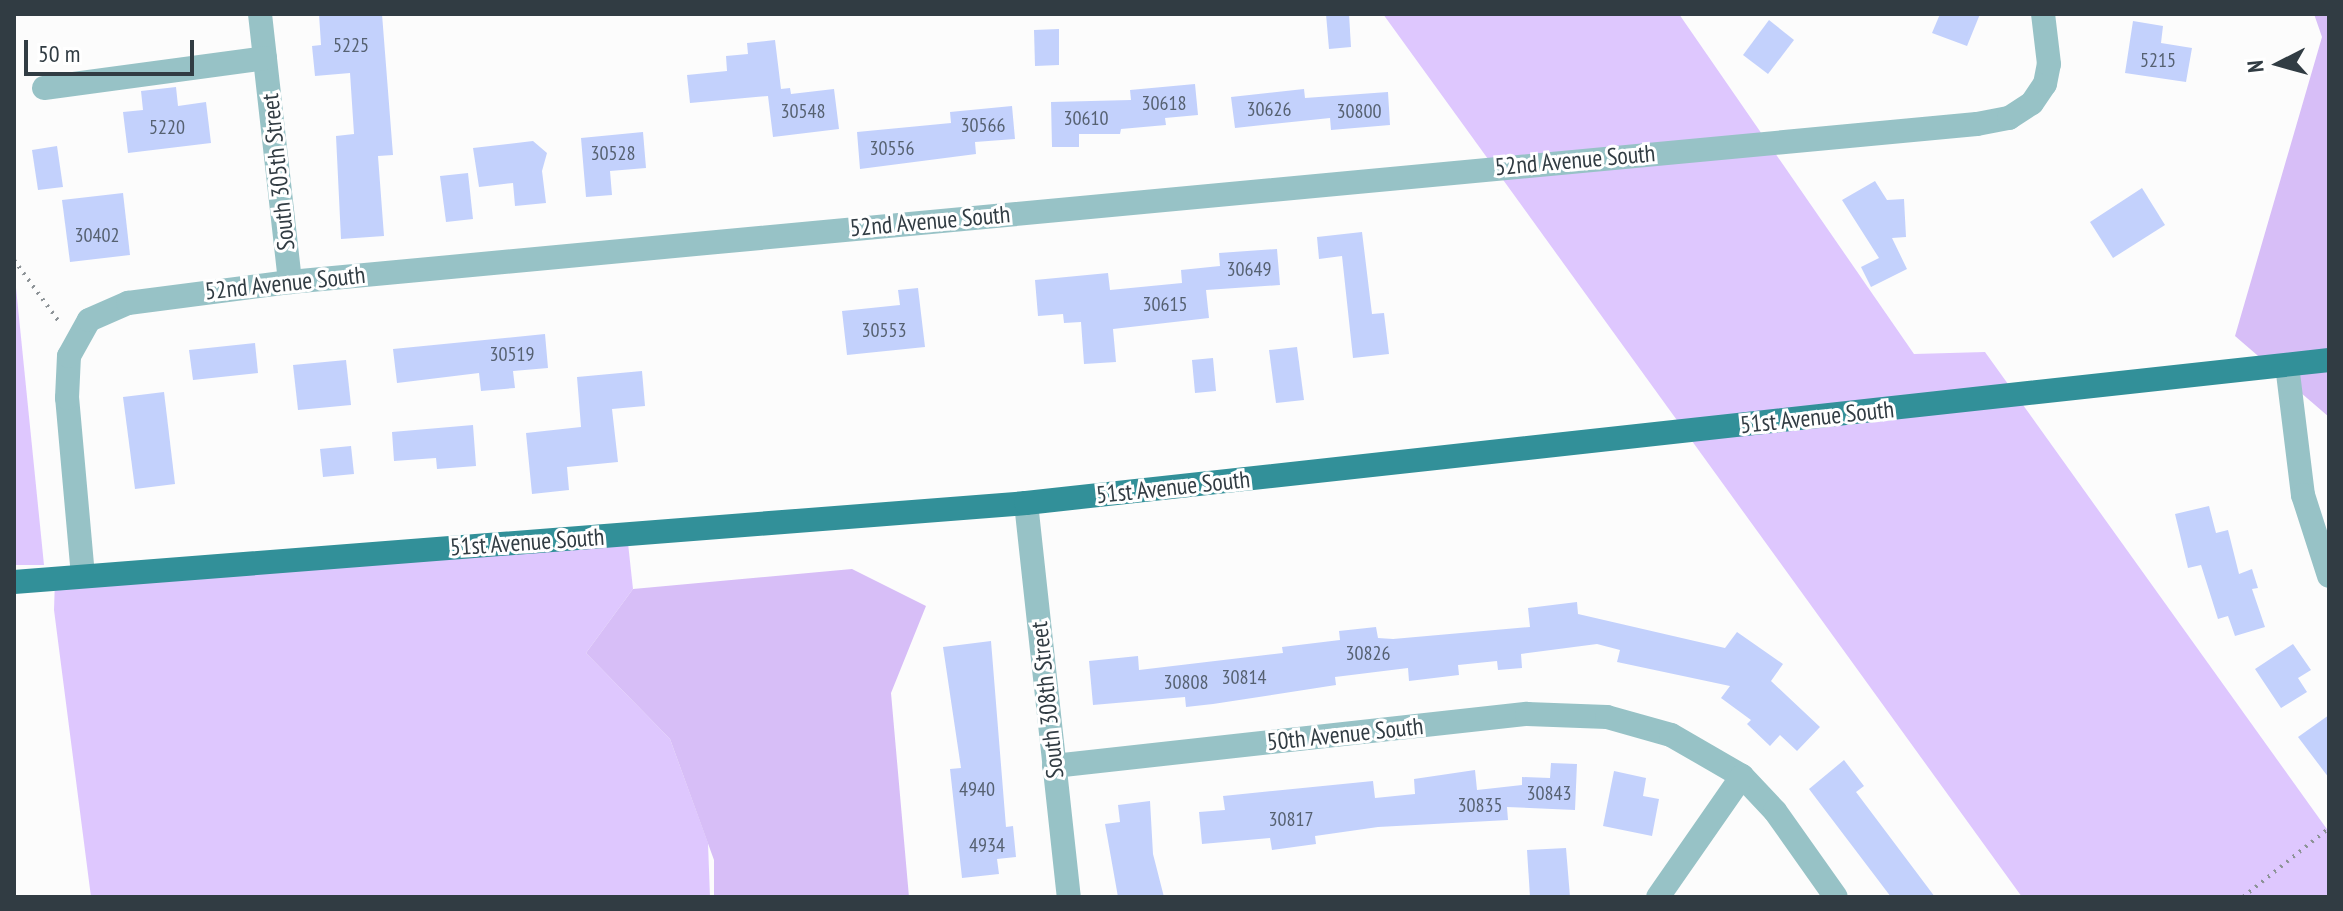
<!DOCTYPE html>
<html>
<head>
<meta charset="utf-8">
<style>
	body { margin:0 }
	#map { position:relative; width:2343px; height:911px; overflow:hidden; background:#fcfcfc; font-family:"PT Sans Narrow",sans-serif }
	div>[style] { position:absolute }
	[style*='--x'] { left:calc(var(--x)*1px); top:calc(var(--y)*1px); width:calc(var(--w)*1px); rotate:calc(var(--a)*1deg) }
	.green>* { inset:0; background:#dec7fe }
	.forest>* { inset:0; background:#d7bef7 }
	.building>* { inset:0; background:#c3d1fc }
	.path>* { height:4px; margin-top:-2px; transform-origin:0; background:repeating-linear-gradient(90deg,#8d9397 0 2px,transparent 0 8px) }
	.minor>* { height:24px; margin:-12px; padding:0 12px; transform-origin:12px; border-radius:12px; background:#97c2c6 }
	.major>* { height:24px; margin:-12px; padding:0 12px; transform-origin:12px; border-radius:12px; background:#329099 }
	span { translate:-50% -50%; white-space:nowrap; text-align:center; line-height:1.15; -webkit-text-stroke:6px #fff; paint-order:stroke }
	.number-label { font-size:20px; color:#566171 }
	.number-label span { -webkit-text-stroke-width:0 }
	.street-label { font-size:24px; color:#313c43 }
	.frame { position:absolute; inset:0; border:16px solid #313c43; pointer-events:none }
	.north { position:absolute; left:2239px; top:24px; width:80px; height:80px; -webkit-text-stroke:6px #fff; paint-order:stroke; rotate:264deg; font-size:22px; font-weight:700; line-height:32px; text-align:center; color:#313c43 }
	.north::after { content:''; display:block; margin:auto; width:28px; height:36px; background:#313c43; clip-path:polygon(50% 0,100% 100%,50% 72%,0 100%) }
	.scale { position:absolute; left:24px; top:40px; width:170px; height:36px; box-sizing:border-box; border:4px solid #313c43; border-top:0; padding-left:10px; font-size:24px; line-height:28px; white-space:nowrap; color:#313c43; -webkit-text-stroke:6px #fff; paint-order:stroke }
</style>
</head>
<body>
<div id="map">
	<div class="green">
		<i style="clip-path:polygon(1383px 14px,1679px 14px,1914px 354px,1985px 352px,2329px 832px,2329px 897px,2022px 897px)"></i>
		<i style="clip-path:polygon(14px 268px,44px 565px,14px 565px)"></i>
		<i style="clip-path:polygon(627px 534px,633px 589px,586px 653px,670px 739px,708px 843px,710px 897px,91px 897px,54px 610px,55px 579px)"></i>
	</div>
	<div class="forest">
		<i style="clip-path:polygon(2314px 14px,2329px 14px,2329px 417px,2235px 336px,2322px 37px)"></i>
		<i style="clip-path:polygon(852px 569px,926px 606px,891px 693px,909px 897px,714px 897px,714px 860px,670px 739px,586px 653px,633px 589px)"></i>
	</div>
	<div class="building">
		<i style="clip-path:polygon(319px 14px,382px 14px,393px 155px,378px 156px,384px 236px,341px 239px,336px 136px,354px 134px,350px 73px,315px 76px,312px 46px,321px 45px)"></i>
		<i style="clip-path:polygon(1326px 14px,1349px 14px,1351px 47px,1329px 49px)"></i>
		<i style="clip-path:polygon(1940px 14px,1980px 14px,1967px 46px,1932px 33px)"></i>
		<i style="clip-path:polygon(1769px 20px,1794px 40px,1768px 74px,1743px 55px)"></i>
		<i style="clip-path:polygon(2133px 21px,2163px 26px,2161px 43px,2192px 48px,2186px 82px,2125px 73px)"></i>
		<i style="clip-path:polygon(1059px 29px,1059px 65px,1035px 66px,1034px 30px)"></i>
		<i style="clip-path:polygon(775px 40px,781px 89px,790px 88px,791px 94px,834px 89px,839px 129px,773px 137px,768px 96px,690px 103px,687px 75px,727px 71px,726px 56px,748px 54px,747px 43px)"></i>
		<i style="clip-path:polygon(1195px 84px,1198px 115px,1165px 118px,1166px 125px,1121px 129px,1120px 134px,1079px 134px,1079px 147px,1052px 147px,1051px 102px,1131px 100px,1130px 90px)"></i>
		<i style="clip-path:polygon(176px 87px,178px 106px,206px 102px,211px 143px,128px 153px,123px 112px,143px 110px,141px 91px)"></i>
		<i style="clip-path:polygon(1304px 89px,1305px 98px,1388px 92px,1390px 125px,1331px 130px,1330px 118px,1235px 128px,1231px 97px)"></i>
		<i style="clip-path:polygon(1012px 106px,1015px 139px,975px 142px,976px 154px,860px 169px,857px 132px,951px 123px,950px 112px)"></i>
		<i style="clip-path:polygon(643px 132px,646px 168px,610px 171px,612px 195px,586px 197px,581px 138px)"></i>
		<i style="clip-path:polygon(533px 141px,547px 153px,542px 171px,546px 203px,515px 206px,513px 183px,479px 187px,473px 148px)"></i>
		<i style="clip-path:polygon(57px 146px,63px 187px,38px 190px,32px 150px)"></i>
		<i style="clip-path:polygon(468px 173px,473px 219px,446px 222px,440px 176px)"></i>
		<i style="clip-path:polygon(1875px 181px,1887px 200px,1904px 199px,1906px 237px,1892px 238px,1907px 269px,1871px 287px,1861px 267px,1879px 258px,1842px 200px)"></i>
		<i style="clip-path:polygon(2142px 188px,2165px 225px,2113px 258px,2090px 222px)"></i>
		<i style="clip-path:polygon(123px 193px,130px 255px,70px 262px,62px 200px)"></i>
		<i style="clip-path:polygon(1362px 232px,1372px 314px,1384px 313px,1389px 354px,1353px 358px,1342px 256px,1319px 259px,1317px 237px)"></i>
		<i style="clip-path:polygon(1277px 249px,1280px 285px,1206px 290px,1209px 318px,1113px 329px,1116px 362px,1084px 364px,1081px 322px,1064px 323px,1063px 314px,1038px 316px,1035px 280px,1108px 273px,1110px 290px,1182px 283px,1181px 270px,1220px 266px,1219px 253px)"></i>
		<i style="clip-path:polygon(918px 288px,925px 347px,847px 355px,842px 311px,900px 305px,898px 290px)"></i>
		<i style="clip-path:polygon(545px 334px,548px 368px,513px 371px,515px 388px,481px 391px,479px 373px,397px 383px,393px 349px)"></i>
		<i style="clip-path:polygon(255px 343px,258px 373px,193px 380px,189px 350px)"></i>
		<i style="clip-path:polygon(1297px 347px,1304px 400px,1276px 403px,1269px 350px)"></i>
		<i style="clip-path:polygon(1213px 358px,1216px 391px,1195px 393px,1192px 360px)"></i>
		<i style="clip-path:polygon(346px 360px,351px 405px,298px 410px,293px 365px)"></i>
		<i style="clip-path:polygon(642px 371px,645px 406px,612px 409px,618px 462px,567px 467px,569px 490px,532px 494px,526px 433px,581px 427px,577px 377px)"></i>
		<i style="clip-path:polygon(164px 392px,175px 484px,135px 489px,123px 397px)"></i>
		<i style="clip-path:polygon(473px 425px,476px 466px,437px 469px,436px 458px,394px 461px,392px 432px)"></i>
		<i style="clip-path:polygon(351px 446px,354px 474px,323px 477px,320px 449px)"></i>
		<i style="clip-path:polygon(2209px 506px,2216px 533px,2228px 530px,2239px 574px,2252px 569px,2258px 588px,2252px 589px,2265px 627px,2235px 636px,2228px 616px,2218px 619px,2201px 565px,2188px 568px,2175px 514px)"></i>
		<i style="clip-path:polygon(1577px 602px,1578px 614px,1725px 648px,1737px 632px,1783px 664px,1771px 681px,1820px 727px,1797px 751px,1780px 735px,1770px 746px,1747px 724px,1751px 720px,1721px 698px,1730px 686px,1617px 662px,1620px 650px,1597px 644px,1521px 654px,1522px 668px,1498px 670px,1497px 661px,1458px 665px,1459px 675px,1409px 681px,1408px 668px,1335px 677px,1336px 685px,1213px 704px,1186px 707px,1185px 697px,1093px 705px,1089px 661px,1138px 656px,1139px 670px,1283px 653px,1282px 647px,1340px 640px,1339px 631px,1376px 627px,1378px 638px,1393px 639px,1530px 627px,1528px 608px)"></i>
		<i style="clip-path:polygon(991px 641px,1006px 827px,1013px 826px,1016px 857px,997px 859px,999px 874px,962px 878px,950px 769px,961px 768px,943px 647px)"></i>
		<i style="clip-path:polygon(2293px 644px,2311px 670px,2298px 678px,2307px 692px,2281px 708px,2255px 669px)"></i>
		<i style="clip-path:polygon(2329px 715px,2329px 778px,2298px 737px)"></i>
		<i style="clip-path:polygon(1844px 760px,1864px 786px,1856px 792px,1935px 897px,1891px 897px,1809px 789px)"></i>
		<i style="clip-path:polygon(1551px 763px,1577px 764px,1575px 810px,1507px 807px,1508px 820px,1378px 827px,1315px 836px,1316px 844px,1272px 850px,1270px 838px,1202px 844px,1199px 812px,1225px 810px,1223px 796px,1373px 781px,1375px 798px,1415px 794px,1414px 779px,1475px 770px,1477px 790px,1522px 785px,1522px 777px,1550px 778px)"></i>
		<i style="clip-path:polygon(1614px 771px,1646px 778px,1643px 796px,1659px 799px,1652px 836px,1603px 826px)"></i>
		<i style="clip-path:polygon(1150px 801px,1153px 854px,1164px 897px,1118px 897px,1105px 824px,1120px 822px,1118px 805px)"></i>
		<i style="clip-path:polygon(1566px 848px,1570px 897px,1530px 897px,1527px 850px)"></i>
	</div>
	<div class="path">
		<i style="--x:14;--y:260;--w:78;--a:53.9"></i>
		<i style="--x:2243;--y:897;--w:110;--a:-38.7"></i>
	</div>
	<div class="minor">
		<i style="--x:260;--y:14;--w:270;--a:83.6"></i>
		<i style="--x:44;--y:88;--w:223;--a:-7.7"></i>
		<i style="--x:2287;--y:365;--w:131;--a:83"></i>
		<i style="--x:2303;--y:495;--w:85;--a:72.2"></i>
		<i style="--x:1026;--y:503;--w:396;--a:83.8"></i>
		<i style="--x:83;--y:576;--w:179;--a:-95.1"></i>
		<i style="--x:67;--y:398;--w:42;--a:-87.3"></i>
		<i style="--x:69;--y:356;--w:41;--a:-60.9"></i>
		<i style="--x:89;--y:320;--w:43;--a:-23.6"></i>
		<i style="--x:128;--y:303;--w:163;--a:-7.4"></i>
		<i style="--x:290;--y:282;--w:1694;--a:-5.35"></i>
		<i style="--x:1977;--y:124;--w:33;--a:-11"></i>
		<i style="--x:2009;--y:118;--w:27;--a:-33"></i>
		<i style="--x:2032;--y:103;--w:23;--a:-56"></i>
		<i style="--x:2045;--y:84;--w:20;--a:-79"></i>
		<i style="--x:2049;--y:64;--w:50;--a:-96.8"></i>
		<i style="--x:1054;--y:766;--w:476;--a:-6.3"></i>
		<i style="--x:1527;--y:714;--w:80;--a:2.1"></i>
		<i style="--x:1607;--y:717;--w:66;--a:15.7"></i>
		<i style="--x:1671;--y:735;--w:82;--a:30"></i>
		<i style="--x:1742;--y:776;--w:48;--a:46.7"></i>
		<i style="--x:1775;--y:811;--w:105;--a:54.7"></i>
		<i style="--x:1658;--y:897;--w:147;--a:-55.2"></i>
	</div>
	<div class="major">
		<i style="--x:14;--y:582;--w:1015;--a:-4.46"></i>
		<i style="--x:1026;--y:503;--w:1311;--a:-6.26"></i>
	</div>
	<div class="number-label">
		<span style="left:351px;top:45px">5225</span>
		<span style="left:2158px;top:60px">5215</span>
		<span style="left:1164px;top:103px">30618</span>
		<span style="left:1269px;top:109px">30626</span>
		<span style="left:803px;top:111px">30548</span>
		<span style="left:1359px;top:111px">30800</span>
		<span style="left:1086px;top:118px">30610</span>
		<span style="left:983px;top:125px">30566</span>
		<span style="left:167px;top:127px">5220</span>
		<span style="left:892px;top:148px">30556</span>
		<span style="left:613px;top:153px">30528</span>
		<span style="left:97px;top:235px">30402</span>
		<span style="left:1249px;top:269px">30649</span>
		<span style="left:1165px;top:304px">30615</span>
		<span style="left:884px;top:330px">30553</span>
		<span style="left:512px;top:354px">30519</span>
		<span style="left:1368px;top:653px">30826</span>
		<span style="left:1244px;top:677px">30814</span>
		<span style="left:1186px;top:682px">30808</span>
		<span style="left:977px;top:789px">4940</span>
		<span style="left:1549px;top:793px">30843</span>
		<span style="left:1480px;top:805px">30835</span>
		<span style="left:1291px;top:819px">30817</span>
		<span style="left:987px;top:845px">4934</span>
	</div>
	<div class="street-label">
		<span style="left:1575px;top:160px;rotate:-5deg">52nd Avenue South</span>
		<span style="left:278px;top:172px;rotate:-96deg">South 305th Street</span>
		<span style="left:930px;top:221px;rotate:-5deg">52nd Avenue South</span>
		<span style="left:285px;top:283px;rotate:-6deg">52nd Avenue South</span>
		<span style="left:1817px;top:417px;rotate:-6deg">51st Avenue South</span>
		<span style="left:1173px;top:487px;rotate:-6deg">51st Avenue South</span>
		<span style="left:527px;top:542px;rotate:-4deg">51st Avenue South</span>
		<span style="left:1047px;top:700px;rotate:-96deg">South 308th Street</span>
		<span style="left:1345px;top:734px;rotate:-6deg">50th Avenue South</span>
	</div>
	<div class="frame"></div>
	<div class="north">N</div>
	<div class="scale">50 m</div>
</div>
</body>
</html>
